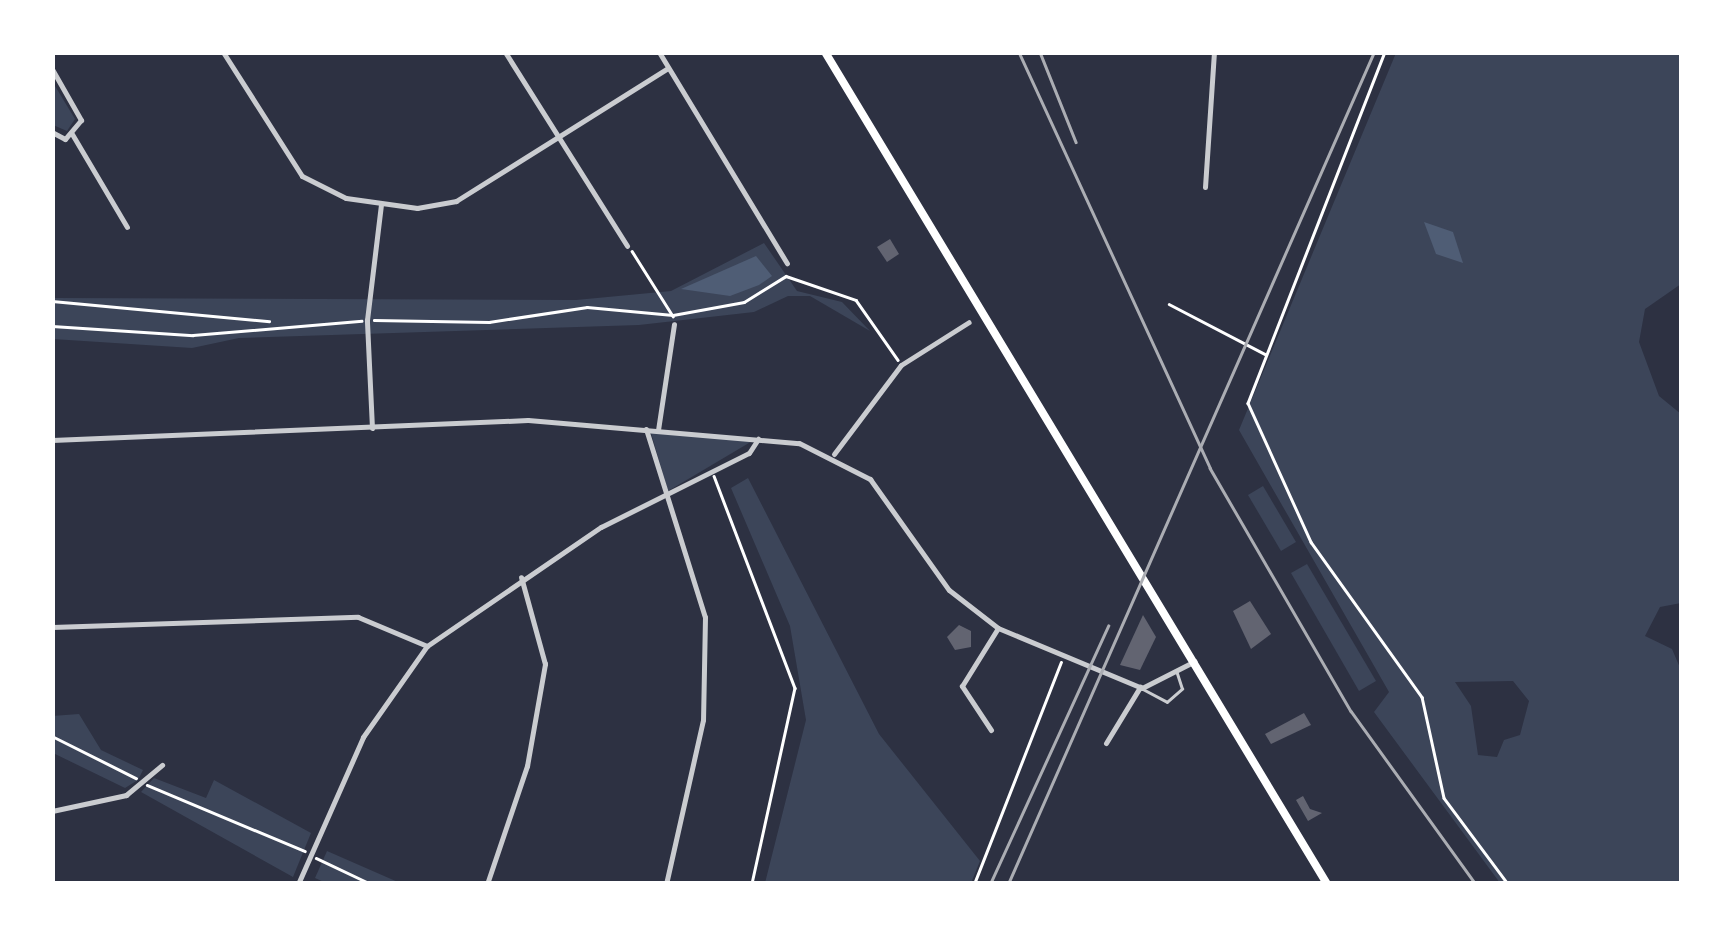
<!DOCTYPE html>
<html>
<head>
<meta charset="utf-8">
<style>
	body { margin:0 }
	#map { position:relative; width:1734px; height:936px; overflow:hidden; background:#2d3142; font-family:Barlow,sans-serif }
	div>[style] { position:absolute }
	[style*='--x'] { left:calc(var(--x)*1px); top:calc(var(--y)*1px); width:calc(var(--w)*1px); rotate:calc(var(--a)*1deg) }
	.green>* { inset:0; background:#3c4559 }
	.water>* { inset:0; background:#4f5d75 }
	.building>* { inset:0; background:#626471 }
	.path>* { height:2.5px; margin:-1.25px; padding:0 1.25px; transform-origin:1.25px; border-radius:1.25px; background:#fff }
	.service>* { height:2.5px; margin:-1.25px; padding:0 1.25px; transform-origin:1.25px; border-radius:1.25px; background:#caccd0 }
	.minor>* { height:5px; margin:-2.5px; padding:0 2.5px; transform-origin:2.5px; border-radius:2.5px; background:#caccd0 }
	.primary>* { height:8px; margin:-4px; padding:0 4px; transform-origin:4px; border-radius:4px; background:#fff }
	.rail>* { height:2.5px; margin:-1.25px; padding:0 1.25px; transform-origin:1.25px; border-radius:1.25px; background:#abadb3 }
	span { translate:-50% -50%; white-space:nowrap; text-align:center; line-height:1.15; -webkit-text-stroke:9px #fff; paint-order:stroke }
	.frame { position:absolute; inset:0; border:55px solid #fff; pointer-events:none }
</style>
</head>
<body>
<div id="map">
	<div class="green">
		<i style="clip-path:polygon(evenodd,1396px 53px,1681px 53px,1681px 284px,1645px 309px,1639px 342px,1659px 396px,1681px 414px,1681px 603px,1660px 607px,1645px 636px,1672px 649px,1681px 670px,1681px 883px,1500px 883px,1374px 712px,1389px 692px,1239px 430px,1396px 53px,1513px 681px,1529px 701px,1520px 735px,1504px 740px,1497px 757px,1478px 755px,1471px 706px,1455px 682px,1513px 681px)"></i>
		<i style="clip-path:polygon(52px 81px,75px 119px,67px 131px,53px 125px)"></i>
		<i style="clip-path:polygon(764px 243px,797px 291px,842px 302px,870px 331px,810px 296px,788px 296px,754px 312px,639px 325px,239px 338px,192px 348px,53px 339px,53px 298px,576px 300px,671px 291px)"></i>
		<i style="clip-path:polygon(651px 433px,684px 434px,754px 440px,668px 491px)"></i>
		<i style="clip-path:polygon(748px 478px,879px 734px,980px 861px,971px 883px,765px 883px,806px 720px,790px 626px,731px 488px)"></i>
		<i style="clip-path:polygon(1263px 486px,1296px 542px,1281px 551px,1248px 495px)"></i>
		<i style="clip-path:polygon(1307px 564px,1376px 681px,1359px 691px,1291px 573px)"></i>
		<i style="clip-path:polygon(79px 714px,101px 750px,143px 770px,138px 780px,125px 788px,53px 753px,52px 716px)"></i>
		<i style="clip-path:polygon(154px 778px,206px 798px,214px 780px,311px 833px,293px 877px,141px 792px)"></i>
		<i style="clip-path:polygon(327px 851px,391px 879px,400px 883px,326px 883px,315px 878px)"></i>
	</div>
	<div class="water">
		<i style="clip-path:polygon(1424px 222px,1453px 232px,1463px 263px,1436px 254px)"></i>
		<i style="clip-path:polygon(756px 256px,772px 276px,759px 285px,730px 296px,681px 289px)"></i>
	</div>
	<div class="building">
		<i style="clip-path:polygon(890px 239px,899px 254px,887px 262px,877px 247px)"></i>
		<i style="clip-path:polygon(1250px 601px,1271px 634px,1251px 649px,1233px 611px)"></i>
		<i style="clip-path:polygon(1143px 615px,1156px 637px,1140px 670px,1120px 665px)"></i>
		<i style="clip-path:polygon(959px 625px,971px 631px,971px 647px,955px 650px,947px 637px)"></i>
		<i style="clip-path:polygon(1304px 713px,1311px 725px,1271px 744px,1265px 734px)"></i>
		<i style="clip-path:polygon(1303px 796px,1310px 809px,1322px 813px,1308px 821px,1296px 800px)"></i>
	</div>
	<div class="path">
		<i style="--x:1385;--y:52;--w:377;--a:111.3"></i>
		<i style="--x:1248;--y:403;--w:153;--a:65.6"></i>
		<i style="--x:1311;--y:542;--w:191;--a:54.4"></i>
		<i style="--x:1422;--y:697;--w:103;--a:77.7"></i>
		<i style="--x:1444;--y:798;--w:107;--a:53.3"></i>
		<i style="--x:632;--y:251;--w:77;--a:57.8"></i>
		<i style="--x:52;--y:301;--w:218;--a:5.3"></i>
		<i style="--x:1169;--y:304;--w:108;--a:27.5"></i>
		<i style="--x:374;--y:320;--w:115;--a:1"></i>
		<i style="--x:489;--y:322;--w:99;--a:-8.7"></i>
		<i style="--x:587;--y:307;--w:86;--a:5.3"></i>
		<i style="--x:673;--y:315;--w:72;--a:-10.4"></i>
		<i style="--x:744;--y:302;--w:49;--a:-31.8"></i>
		<i style="--x:786;--y:276;--w:74;--a:18.9"></i>
		<i style="--x:856;--y:300;--w:73;--a:55"></i>
		<i style="--x:52;--y:326;--w:141;--a:3.7"></i>
		<i style="--x:193;--y:335;--w:169;--a:-4.8"></i>
		<i style="--x:714;--y:476;--w:227;--a:69.1"></i>
		<i style="--x:795;--y:688;--w:201;--a:102.4"></i>
		<i style="--x:52;--y:736;--w:94;--a:26.6"></i>
		<i style="--x:147;--y:785;--w:171;--a:22.7"></i>
		<i style="--x:316;--y:858;--w:61;--a:25.3"></i>
		<i style="--x:974;--y:884;--w:238;--a:-68.6"></i>
	</div>
	<div class="service">
		<i style="--x:1143;--y:689;--w:27;--a:28"></i>
		<i style="--x:1167;--y:702;--w:20;--a:-41"></i>
		<i style="--x:1182;--y:689;--w:16;--a:-108"></i>
	</div>
	<div class="minor">
		<i style="--x:223;--y:52;--w:147;--a:57.5"></i>
		<i style="--x:302;--y:176;--w:49;--a:26.6"></i>
		<i style="--x:346;--y:198;--w:72;--a:8"></i>
		<i style="--x:417;--y:208;--w:40;--a:-10"></i>
		<i style="--x:456;--y:201;--w:250;--a:-32.1"></i>
		<i style="--x:505;--y:52;--w:229;--a:57.8"></i>
		<i style="--x:659;--y:52;--w:247;--a:58.8"></i>
		<i style="--x:52;--y:69;--w:59;--a:60.4"></i>
		<i style="--x:81;--y:120;--w:25;--a:130"></i>
		<i style="--x:65;--y:139;--w:15;--a:-152"></i>
		<i style="--x:72;--y:134;--w:108;--a:59.4"></i>
		<i style="--x:1205;--y:187;--w:135;--a:-86.2"></i>
		<i style="--x:372;--y:428;--w:108;--a:-92.7"></i>
		<i style="--x:367;--y:320;--w:117;--a:-83.1"></i>
		<i style="--x:646;--y:429;--w:197;--a:72.6"></i>
		<i style="--x:705;--y:617;--w:103;--a:91.1"></i>
		<i style="--x:703;--y:720;--w:168;--a:102.7"></i>
		<i style="--x:658;--y:430;--w:107;--a:-81.4"></i>
		<i style="--x:52;--y:440;--w:476;--a:-2.4"></i>
		<i style="--x:528;--y:420;--w:272;--a:4.9"></i>
		<i style="--x:799;--y:443;--w:80;--a:26.9"></i>
		<i style="--x:870;--y:479;--w:136;--a:54.6"></i>
		<i style="--x:949;--y:590;--w:62;--a:37.8"></i>
		<i style="--x:998;--y:628;--w:156;--a:22.6"></i>
		<i style="--x:1142;--y:688;--w:59;--a:-27"></i>
		<i style="--x:834;--y:454;--w:111;--a:-53"></i>
		<i style="--x:901;--y:365;--w:80;--a:-32.3"></i>
		<i style="--x:52;--y:627;--w:306;--a:-1.9"></i>
		<i style="--x:358;--y:617;--w:75;--a:22.8"></i>
		<i style="--x:991;--y:730;--w:53;--a:-123.4"></i>
		<i style="--x:962;--y:686;--w:68;--a:-58.2"></i>
		<i style="--x:1106;--y:743;--w:66;--a:-58.7"></i>
		<i style="--x:52;--y:811;--w:76;--a:-12.2"></i>
		<i style="--x:126;--y:795;--w:47;--a:-39.8"></i>
		<i style="--x:298;--y:884;--w:161;--a:-66.1"></i>
		<i style="--x:363;--y:737;--w:111;--a:-54.9"></i>
		<i style="--x:427;--y:646;--w:211;--a:-34.4"></i>
		<i style="--x:601;--y:527;--w:165;--a:-26.6"></i>
		<i style="--x:749;--y:453;--w:17;--a:-57"></i>
		<i style="--x:487;--y:884;--w:125;--a:-71.3"></i>
		<i style="--x:527;--y:766;--w:104;--a:-80"></i>
		<i style="--x:545;--y:664;--w:90;--a:-105.4"></i>
	</div>
	<div class="primary">
		<i style="--x:825;--y:52;--w:972;--a:58.89"></i>
	</div>
	<div class="rail">
		<i style="--x:1019;--y:52;--w:458;--a:65.3"></i>
		<i style="--x:1210;--y:468;--w:281;--a:59.9"></i>
		<i style="--x:1351;--y:711;--w:213;--a:54.2"></i>
		<i style="--x:1040;--y:52;--w:97;--a:68.2"></i>
		<i style="--x:990;--y:884;--w:284;--a:-65.4"></i>
		<i style="--x:1008;--y:884;--w:909;--a:-66.26"></i>
	</div>
	<div class="frame"></div>
</div>
</body>
</html>
